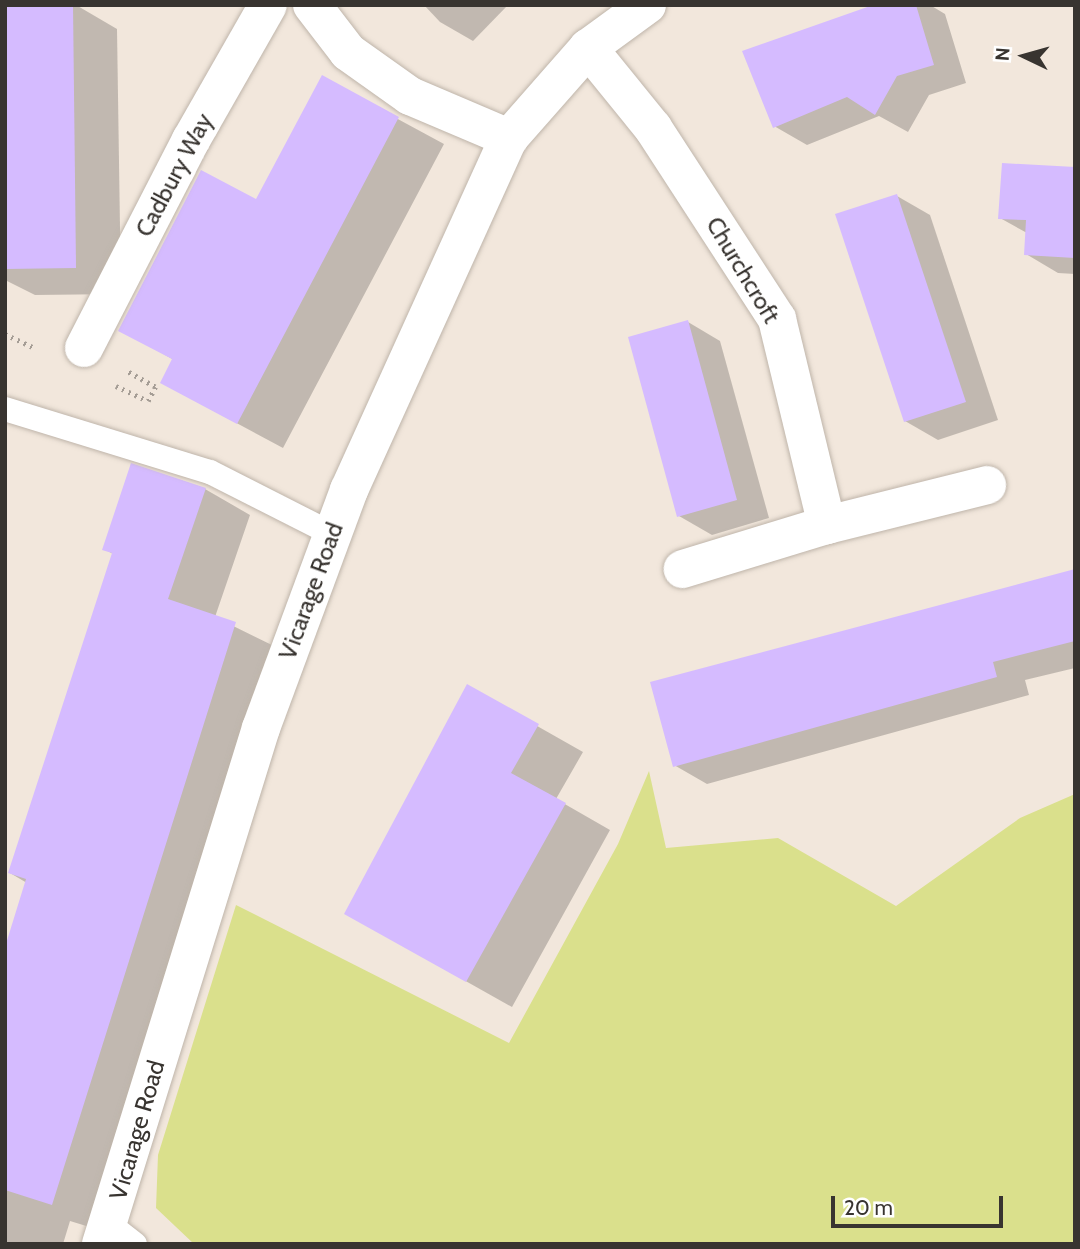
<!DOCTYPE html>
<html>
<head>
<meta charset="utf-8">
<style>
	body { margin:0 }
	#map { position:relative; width:1080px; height:1249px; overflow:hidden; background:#f2e7dc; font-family:Cabin,sans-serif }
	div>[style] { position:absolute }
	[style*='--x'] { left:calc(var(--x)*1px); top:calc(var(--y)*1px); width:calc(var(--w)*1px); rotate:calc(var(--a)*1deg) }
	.green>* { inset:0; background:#dae08c }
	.shadow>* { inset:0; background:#0003 }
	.building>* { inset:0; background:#d5bbff }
	.path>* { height:4.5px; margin-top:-2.25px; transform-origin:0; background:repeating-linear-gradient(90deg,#a59d95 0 2px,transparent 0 7px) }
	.roads { filter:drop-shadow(0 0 2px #bfb5aa) drop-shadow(0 0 2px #bfb5aa) }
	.service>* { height:24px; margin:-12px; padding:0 12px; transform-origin:12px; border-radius:12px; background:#fff }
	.minor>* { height:38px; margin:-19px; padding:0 19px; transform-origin:19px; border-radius:19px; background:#fff }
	span { translate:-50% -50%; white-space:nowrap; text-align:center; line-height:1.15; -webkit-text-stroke:7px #fff; paint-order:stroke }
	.street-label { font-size:24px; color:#383430 }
	.frame { position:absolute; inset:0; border:7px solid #383430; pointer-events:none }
	.north { position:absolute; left:989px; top:21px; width:70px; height:70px; -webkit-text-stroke:5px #fff; paint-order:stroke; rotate:275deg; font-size:19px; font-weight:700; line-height:28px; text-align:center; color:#383430 }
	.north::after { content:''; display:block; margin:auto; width:24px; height:32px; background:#383430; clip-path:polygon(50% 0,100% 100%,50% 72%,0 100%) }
	.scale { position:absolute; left:831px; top:1196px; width:172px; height:32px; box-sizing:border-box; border:4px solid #383430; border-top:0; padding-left:9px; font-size:21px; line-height:24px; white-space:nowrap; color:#383430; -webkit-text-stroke:5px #fff; paint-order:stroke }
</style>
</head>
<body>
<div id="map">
	<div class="green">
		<i style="clip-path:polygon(649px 771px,666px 848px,778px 838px,896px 906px,1020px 818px,1075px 794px,1075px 1244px,194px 1244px,156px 1208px,158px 1155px,236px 905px,509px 1043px,618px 844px)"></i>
	</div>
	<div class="shadow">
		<i style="clip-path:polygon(5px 5px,76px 5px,117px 29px,121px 294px,35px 295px,5px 280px)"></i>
		<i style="clip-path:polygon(424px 5px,508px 5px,473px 41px,440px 22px)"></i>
		<i style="clip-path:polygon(879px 5px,930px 5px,945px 14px,966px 83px,929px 95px,908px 132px,879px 116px,807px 145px,774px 126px,744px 52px)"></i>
		<i style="clip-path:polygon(322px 78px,444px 144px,283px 448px,162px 383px,174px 360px,121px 330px,257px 202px)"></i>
		<i style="clip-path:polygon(1075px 169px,1075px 274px,1058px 273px,1026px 254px,1027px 233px,1000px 218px)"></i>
		<i style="clip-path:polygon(897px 196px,930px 215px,998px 420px,938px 440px,905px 421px)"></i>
		<i style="clip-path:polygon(688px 322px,720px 341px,769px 518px,712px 535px,679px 516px)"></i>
		<i style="clip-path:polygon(205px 489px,250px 515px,215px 617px,280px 649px,96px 1229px,70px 1221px,63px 1244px,5px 1244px,5px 953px,27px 883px,10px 873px,113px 554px,104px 549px)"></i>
		<i style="clip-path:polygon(1075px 571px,1075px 668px,1025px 680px,1029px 695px,707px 784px,674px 765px)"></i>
		<i style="clip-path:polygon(468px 687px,583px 752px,556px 799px,610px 830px,512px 1007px,391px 939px)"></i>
	</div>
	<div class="building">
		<i style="clip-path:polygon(5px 5px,73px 5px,76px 268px,5px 269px)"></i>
		<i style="clip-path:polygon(873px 5px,916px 5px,934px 65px,897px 76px,875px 115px,847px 97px,773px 128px,742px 51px)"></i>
		<i style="clip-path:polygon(322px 75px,399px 117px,237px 424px,160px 383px,172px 359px,118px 331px,201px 170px,256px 199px)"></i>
		<i style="clip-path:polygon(1002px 163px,1075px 167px,1075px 258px,1024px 255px,1026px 220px,998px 219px)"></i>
		<i style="clip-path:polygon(897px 194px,966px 402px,904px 422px,835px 214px)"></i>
		<i style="clip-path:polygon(688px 320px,737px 500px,677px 517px,628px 337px)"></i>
		<i style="clip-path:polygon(131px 463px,206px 488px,168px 599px,236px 622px,52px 1205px,5px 1190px,5px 947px,26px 879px,8px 873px,112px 553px,102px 550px)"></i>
		<i style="clip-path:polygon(1075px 569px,1075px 641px,993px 662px,997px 677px,673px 767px,650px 682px)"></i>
		<i style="clip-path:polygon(467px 684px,539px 724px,511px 773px,566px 803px,466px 982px,344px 914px)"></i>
	</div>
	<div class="path">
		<i style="--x:5;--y:334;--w:33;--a:25"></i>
		<i style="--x:116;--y:386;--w:35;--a:25"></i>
		<i style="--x:148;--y:401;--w:16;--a:-63"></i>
		<i style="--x:155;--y:387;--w:31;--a:-151"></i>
	</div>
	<div class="roads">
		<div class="service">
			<i style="--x:5;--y:409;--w:214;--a:17.1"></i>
			<i style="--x:210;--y:472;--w:137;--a:26.9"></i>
			<i style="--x:109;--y:1224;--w:33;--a:38"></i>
		</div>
		<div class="minor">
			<i style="--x:312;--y:5;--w:59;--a:52.5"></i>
			<i style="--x:348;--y:52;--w:76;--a:35.4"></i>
			<i style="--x:410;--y:96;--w:108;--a:23"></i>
			<i style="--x:588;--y:48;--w:103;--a:50.9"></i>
			<i style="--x:653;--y:128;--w:228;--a:57"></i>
			<i style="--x:777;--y:319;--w:212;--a:76.4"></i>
			<i style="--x:827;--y:525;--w:151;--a:163"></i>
			<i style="--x:84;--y:348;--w:234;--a:-62.8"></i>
			<i style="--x:191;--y:140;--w:155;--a:-60.3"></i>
			<i style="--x:827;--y:525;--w:165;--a:-14"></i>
			<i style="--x:101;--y:1244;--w:540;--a:-72.77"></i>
			<i style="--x:261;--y:728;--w:254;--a:-69.7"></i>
			<i style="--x:349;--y:490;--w:387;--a:-65.6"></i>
			<i style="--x:509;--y:138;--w:120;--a:-48.7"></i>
			<i style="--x:588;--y:48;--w:73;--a:-36.1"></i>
		</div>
	</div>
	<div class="street-label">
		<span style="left:174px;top:175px;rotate:-62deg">Cadbury Way</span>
		<span style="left:743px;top:270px;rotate:59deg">Churchcroft</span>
		<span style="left:311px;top:591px;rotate:-70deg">Vicarage Road</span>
		<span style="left:137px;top:1130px;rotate:-74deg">Vicarage Road</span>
	</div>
	<div class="frame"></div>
	<div class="north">N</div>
	<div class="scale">20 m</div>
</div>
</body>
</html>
